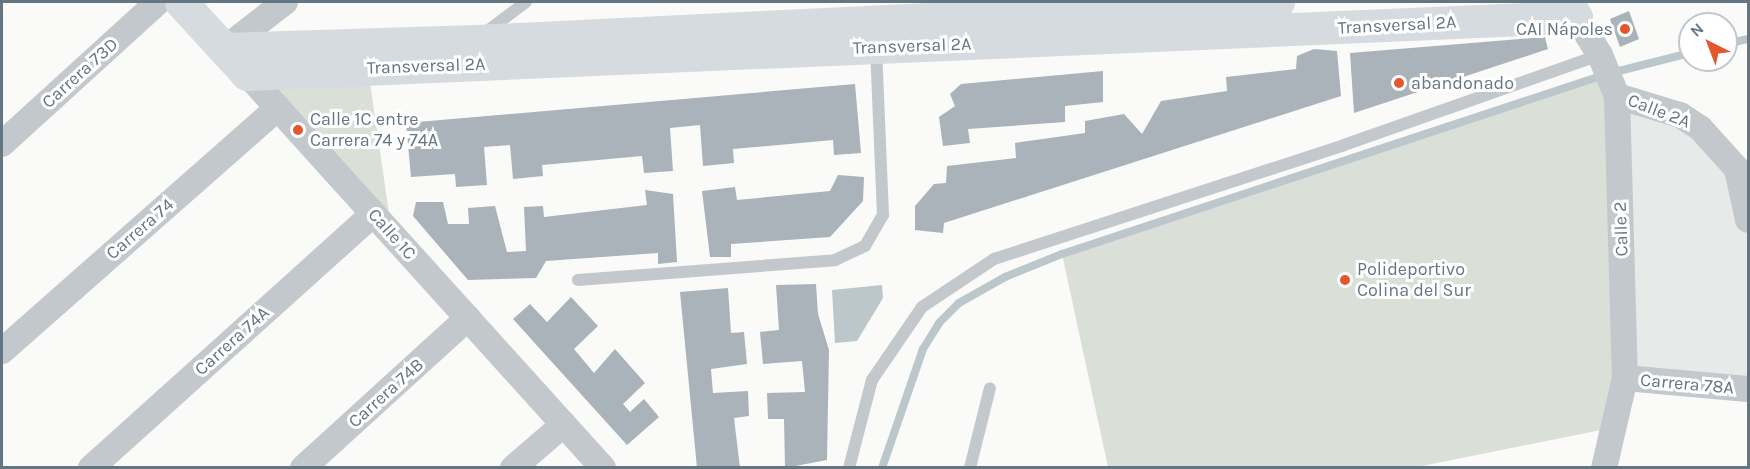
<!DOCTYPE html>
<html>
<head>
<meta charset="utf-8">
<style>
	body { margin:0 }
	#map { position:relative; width:1750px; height:469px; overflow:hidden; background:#fafaf8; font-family:Karla,sans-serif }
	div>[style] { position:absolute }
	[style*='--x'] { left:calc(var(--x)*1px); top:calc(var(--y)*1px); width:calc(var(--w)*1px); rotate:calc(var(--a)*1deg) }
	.built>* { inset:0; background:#e8e9e9 }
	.green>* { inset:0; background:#dadfd7 }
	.water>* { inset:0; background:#bbc7cb }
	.stream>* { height:8px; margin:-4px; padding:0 4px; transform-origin:4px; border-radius:4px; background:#bbc7cb }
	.building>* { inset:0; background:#aab3b9 }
	.lane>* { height:12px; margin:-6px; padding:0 6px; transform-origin:6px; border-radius:6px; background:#c3c8cc }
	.street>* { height:26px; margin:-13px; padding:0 13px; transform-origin:13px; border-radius:13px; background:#c3c8cc }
	.secondary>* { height:33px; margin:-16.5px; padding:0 16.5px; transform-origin:16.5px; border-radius:16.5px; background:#d6dbdf }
	.dots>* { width:16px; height:16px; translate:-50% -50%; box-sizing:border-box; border:3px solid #fff; border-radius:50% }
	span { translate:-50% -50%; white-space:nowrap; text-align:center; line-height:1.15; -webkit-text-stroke:6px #fff; paint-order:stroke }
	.street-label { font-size:18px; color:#657683 }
	.poi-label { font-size:18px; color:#657683 }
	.right { translate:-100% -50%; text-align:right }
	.left { translate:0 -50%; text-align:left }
	.frame { position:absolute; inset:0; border:3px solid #657683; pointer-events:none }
	.north { position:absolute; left:1678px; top:12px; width:60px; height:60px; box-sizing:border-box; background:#fff; border:2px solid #c1c8cd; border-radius:50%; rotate:318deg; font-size:16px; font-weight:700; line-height:24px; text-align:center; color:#657683 }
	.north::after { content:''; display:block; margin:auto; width:21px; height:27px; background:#e4572e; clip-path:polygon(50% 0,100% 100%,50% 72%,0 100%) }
</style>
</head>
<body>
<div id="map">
	<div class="built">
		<i style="clip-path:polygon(1617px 96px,1720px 148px,1748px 220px,1748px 389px,1625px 378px)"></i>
	</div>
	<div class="green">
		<i style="clip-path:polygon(368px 69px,392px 234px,247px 74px)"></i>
		<i style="clip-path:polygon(1607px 74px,1625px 378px,1611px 428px,1417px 467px,1108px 467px,1062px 254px)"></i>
	</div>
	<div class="water">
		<i style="clip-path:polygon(882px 285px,883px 298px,857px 341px,835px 343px,832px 290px)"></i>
	</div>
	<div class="stream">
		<i style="--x:1726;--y:44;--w:23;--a:-13"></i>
		<i style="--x:882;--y:468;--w:126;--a:-71"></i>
		<i style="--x:923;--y:349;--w:31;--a:-58"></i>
		<i style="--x:939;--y:323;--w:28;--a:-45"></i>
		<i style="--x:959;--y:303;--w:53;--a:-29.5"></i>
		<i style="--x:1005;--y:277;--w:61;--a:-22"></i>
		<i style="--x:1062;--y:254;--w:574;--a:-18.28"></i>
		<i style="--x:1607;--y:74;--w:86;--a:-14.2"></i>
	</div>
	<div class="building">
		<i style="clip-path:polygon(1629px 11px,1639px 39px,1620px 47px,1610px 19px)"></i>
		<i style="clip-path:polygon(1545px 37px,1548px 49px,1354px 113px,1350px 53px)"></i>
		<i style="clip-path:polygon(1314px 49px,1337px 51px,1341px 96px,944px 223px,943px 233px,915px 230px,915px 206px,934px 184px,946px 183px,947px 166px,1016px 158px,1015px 143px,1085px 133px,1085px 121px,1124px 114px,1142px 134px,1161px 101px,1227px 91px,1226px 77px,1296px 69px,1297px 56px)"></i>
		<i style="clip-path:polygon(1103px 71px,1103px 102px,1065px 106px,1065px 122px,968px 129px,970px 143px,943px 146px,939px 117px,955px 106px,950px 94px,961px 84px)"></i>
		<i style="clip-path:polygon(855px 84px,861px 153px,834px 155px,833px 140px,733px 149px,734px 163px,703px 166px,700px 125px,670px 128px,673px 171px,644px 173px,642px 156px,542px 165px,543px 176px,513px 179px,510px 145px,484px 147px,487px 185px,456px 187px,455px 174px,411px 177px,406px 123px)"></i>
		<i style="clip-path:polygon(838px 175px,864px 177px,863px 201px,830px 237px,731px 244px,731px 257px,710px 257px,702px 191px,735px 187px,737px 200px,830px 191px)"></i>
		<i style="clip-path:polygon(645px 190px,673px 194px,677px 262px,658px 264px,658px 253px,546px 261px,536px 278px,468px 280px,413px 216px,416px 202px,443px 202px,448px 224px,469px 224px,468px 208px,495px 206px,507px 252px,526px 251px,524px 207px,543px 206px,544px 217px,647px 205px)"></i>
		<i style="clip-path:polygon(816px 284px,818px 314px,829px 350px,827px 460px,785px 468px,784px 419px,768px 419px,767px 393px,805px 392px,802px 361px,763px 364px,760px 332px,779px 330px,776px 285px)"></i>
		<i style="clip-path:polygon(728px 288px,731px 333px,744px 332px,747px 364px,711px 369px,713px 393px,748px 391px,749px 416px,734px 418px,740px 468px,697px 468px,680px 292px)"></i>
		<i style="clip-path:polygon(571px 297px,598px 326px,574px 349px,594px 373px,615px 349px,645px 383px,623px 404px,630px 412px,644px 399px,659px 417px,627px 445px,513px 319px,530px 304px,547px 322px)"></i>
	</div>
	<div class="lane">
		<i style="--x:486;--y:32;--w:50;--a:-36.9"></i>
		<i style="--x:578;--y:280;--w:258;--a:-4.4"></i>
		<i style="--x:835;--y:260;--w:33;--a:-25"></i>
		<i style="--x:865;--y:246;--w:36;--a:-60"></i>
		<i style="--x:883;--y:215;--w:167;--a:-92.4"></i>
		<i style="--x:849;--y:468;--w:91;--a:-75.4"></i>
		<i style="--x:872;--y:380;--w:88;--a:-55.6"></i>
		<i style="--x:922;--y:307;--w:87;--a:-33.7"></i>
		<i style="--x:994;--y:259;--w:368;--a:-18"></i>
		<i style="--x:1344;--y:145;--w:271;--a:-19.4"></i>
		<i style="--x:970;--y:468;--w:82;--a:-76"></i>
	</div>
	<div class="street">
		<i style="--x:1576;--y:17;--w:45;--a:57.7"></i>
		<i style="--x:1600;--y:55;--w:44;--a:67.5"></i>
		<i style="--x:1617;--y:96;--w:282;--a:88.4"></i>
		<i style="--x:1625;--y:378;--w:92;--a:103.1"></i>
		<i style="--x:224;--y:49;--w:77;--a:-37.6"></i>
		<i style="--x:247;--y:74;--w:531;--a:47.9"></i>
		<i style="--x:1617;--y:96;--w:66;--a:16.8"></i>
		<i style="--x:1680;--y:115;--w:24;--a:33"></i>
		<i style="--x:1700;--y:128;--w:55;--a:47.9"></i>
		<i style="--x:1737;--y:169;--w:52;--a:77.8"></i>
		<i style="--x:2;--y:144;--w:211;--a:-42.3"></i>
		<i style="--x:2;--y:351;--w:368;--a:-41.4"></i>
		<i style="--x:1625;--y:378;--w:123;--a:5.1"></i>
		<i style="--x:91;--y:468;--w:380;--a:-42"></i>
		<i style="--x:303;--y:468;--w:223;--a:-42.3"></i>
		<i style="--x:513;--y:468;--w:67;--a:-40.8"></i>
	</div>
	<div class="secondary">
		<i style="--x:181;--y:2;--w:98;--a:47.5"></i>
		<i style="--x:247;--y:74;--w:1330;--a:-2.46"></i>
		<i style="--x:1576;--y:17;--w:17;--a:-121"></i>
		<i style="--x:224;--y:49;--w:252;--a:-1.8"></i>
		<i style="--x:476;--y:41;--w:803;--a:-2.78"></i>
	</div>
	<div class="dots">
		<i style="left:1625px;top:29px;background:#e4572e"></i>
		<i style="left:1399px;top:83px;background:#e4572e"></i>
		<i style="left:298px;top:130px;background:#e4572e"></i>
		<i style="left:1345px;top:280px;background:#e4572e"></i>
	</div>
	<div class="street-label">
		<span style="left:1397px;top:25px;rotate:-3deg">Transversal 2A</span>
		<span style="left:912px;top:46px;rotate:-2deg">Transversal 2A</span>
		<span style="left:426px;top:66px;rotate:-2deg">Transversal 2A</span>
		<span style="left:80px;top:73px;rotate:-42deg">Carrera 73D</span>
		<span style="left:1659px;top:111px;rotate:21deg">Calle 2A</span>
		<span style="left:140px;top:229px;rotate:-41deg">Carrera 74</span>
		<span style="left:1621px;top:229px;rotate:-92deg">Calle 2</span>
		<span style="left:392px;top:234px;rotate:48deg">Calle 1C</span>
		<span style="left:232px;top:341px;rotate:-42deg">Carrera 74A</span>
		<span style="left:1687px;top:384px;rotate:5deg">Carrera 78A</span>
		<span style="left:386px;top:393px;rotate:-42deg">Carrera 74B</span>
	</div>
	<div class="poi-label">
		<span class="right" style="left:1613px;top:29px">CAI Nápoles</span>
		<span class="left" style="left:1411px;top:83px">abandonado</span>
		<span class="left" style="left:310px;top:130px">Calle 1C entre<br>Carrera 74 y 74A</span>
		<span class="left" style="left:1357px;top:280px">Polideportivo<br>Colina del Sur</span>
	</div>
	<div class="frame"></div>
	<div class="north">N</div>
</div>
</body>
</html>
